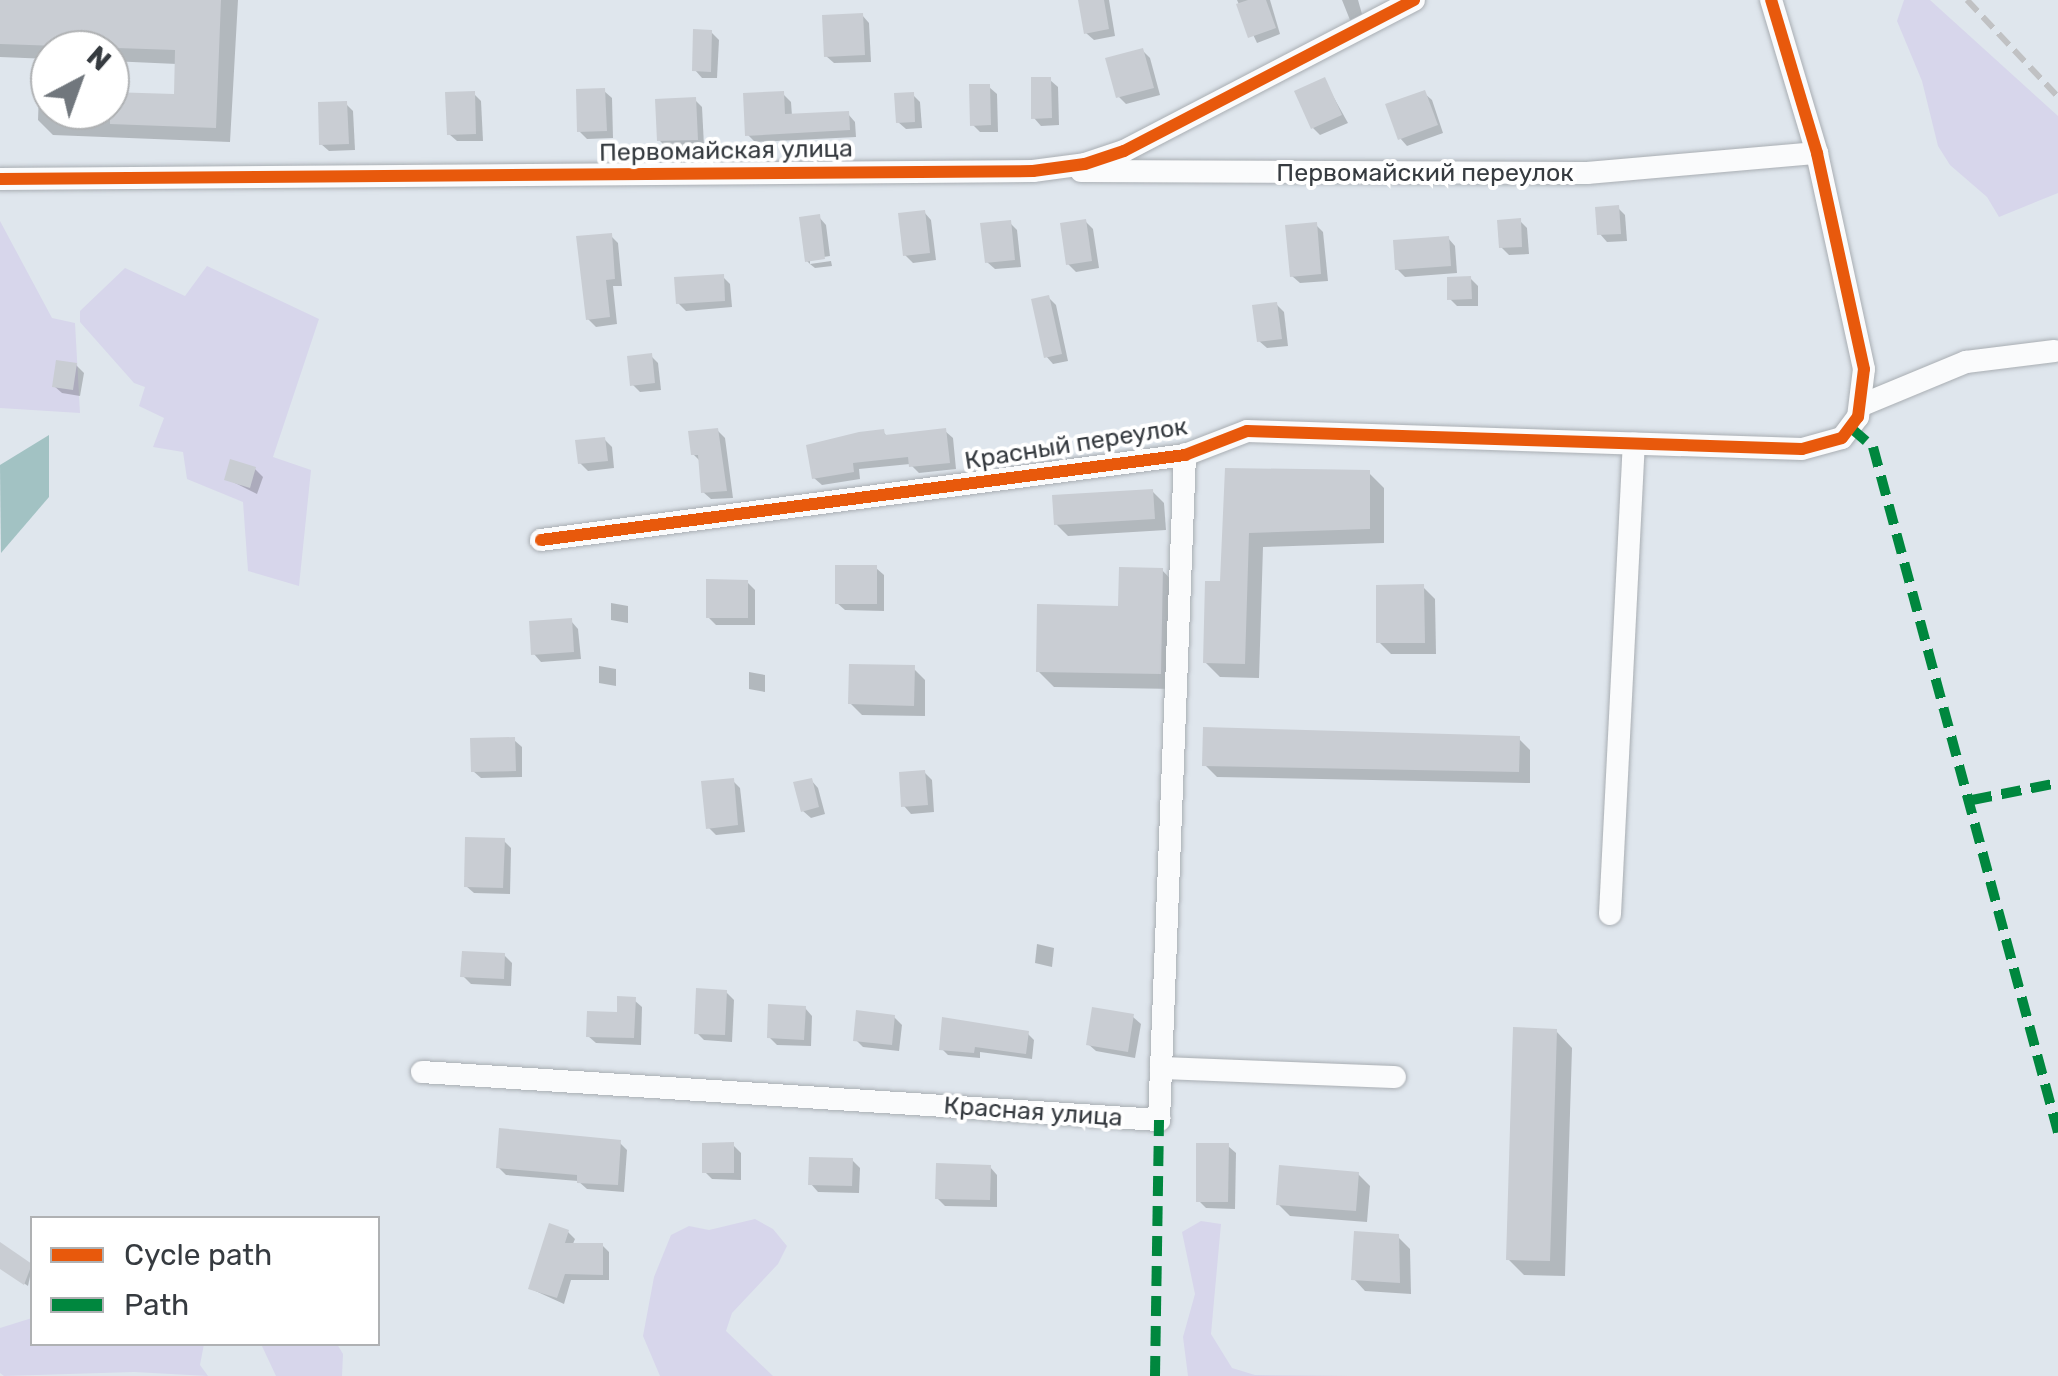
<!DOCTYPE html>
<html>
<head>
<meta charset="utf-8">
<style>
	body { margin:0 }
	#map { position:relative; width:2058px; height:1376px; overflow:hidden; background:#dfe6ed; font-family:Rubik,sans-serif }
	div>[style] { position:absolute }
	[style*='--x'] { left:calc(var(--x)*1px); top:calc(var(--y)*1px); width:calc(var(--w)*1px); rotate:calc(var(--a)*1deg) }
	.green>* { inset:0; background:#d7d6eb }
	.water>* { inset:0; background:#a2c2c3 }
	.shadow>* { inset:0; background:#0003 }
	.building>* { inset:0; background:#c9cdd3 }
	.roads { filter:drop-shadow(0 0 2px #a9aeb3) drop-shadow(0 0 2px #a9aeb3) }
	.minor>* { height:22px; margin:-11px; padding:0 11px; transform-origin:11px; border-radius:11px; background:#fafbfc }
	.rail>* { height:6px; margin-top:-3px; transform-origin:0; background:repeating-linear-gradient(90deg,#c0c1c3 0 15px,transparent 0 23px) }
	.quiet>* { height:10px; margin-top:-5px; transform-origin:0; background:repeating-linear-gradient(90deg,#00873e 0 20px,transparent 0 30px) }
	.cycleway>* { height:12px; margin:-6px; padding:0 6px; transform-origin:6px; border-radius:6px; background:#e8590c }
	span { translate:-50% -50%; white-space:nowrap; text-align:center; line-height:1.15; -webkit-text-stroke:8px #fff; paint-order:stroke }
	.street-label { font-size:25px; color:#363b40 }
	.legend { position:absolute; left:30px; top:1216px; width:350px; height:130px; box-sizing:border-box; background:#fff; border:2px solid #afb1b3; margin:0; padding:12px 18px; list-style:none; font-size:30px; color:#363b40 }
	.legend li { display:flex; align-items:center; gap:20px; height:50px }
	.legend b { width:50px; border:2px solid #afb1b3 }
	.north { position:absolute; left:30px; top:30px; width:100px; height:100px; box-sizing:border-box; background:#fff; border:2px solid #afb1b3; border-radius:50%; rotate:41deg; font-size:28px; font-weight:700; line-height:40px; text-align:center; color:#363b40 }
	.north::after { content:''; display:block; margin:auto; width:35px; height:45px; background:#71777d; clip-path:polygon(50% 0,100% 100%,50% 72%,0 100%) }
</style>
</head>
<body>
<div id="map">
	<div class="green">
		<i style="clip-path:polygon(1904px 0,1930px 0,2058px 116px,2058px 193px,1999px 217px,1987px 197px,1950px 165px,1938px 146px,1922px 81px,1897px 21px)"></i>
		<i style="clip-path:polygon(0 221px,52px 318px,75px 323px,80px 413px,0 408px)"></i>
		<i style="clip-path:polygon(207px 266px,319px 319px,273px 457px,311px 470px,299px 586px,248px 571px,243px 502px,187px 479px,183px 452px,153px 447px,164px 418px,139px 406px,145px 387px,134px 383px,80px 322px,80px 311px,125px 268px,185px 296px)"></i>
		<i style="clip-path:polygon(755px 1219px,773px 1229px,787px 1246px,778px 1264px,732px 1313px,726px 1331px,773px 1376px,660px 1376px,643px 1336px,654px 1277px,671px 1235px,689px 1226px,709px 1230px)"></i>
		<i style="clip-path:polygon(1201px 1221px,1221px 1224px,1211px 1334px,1232px 1368px,1255px 1375px,1352px 1376px,1188px 1376px,1183px 1337px,1195px 1294px,1182px 1232px)"></i>
		<i style="clip-path:polygon(32px 1318px,32px 1344px,204px 1344px,200px 1365px,208px 1376px,134px 1372px,4px 1376px,0 1373px,0 1328px)"></i>
		<i style="clip-path:polygon(261px 1344px,337px 1344px,343px 1354px,342px 1376px,276px 1376px)"></i>
	</div>
	<div class="water">
		<i style="clip-path:polygon(49px 435px,49px 497px,1px 553px,0 465px)"></i>
	</div>
	<div class="shadow">
		<i style="clip-path:polygon(0 0,238px 0,230px 142px,53px 135px,38px 120px,39px 91px,50px 92px,50px 110px,110px 110px,110px 94px,176px 97px,177px 64px,110px 61px,110px 50px,50px 50px,50px 59px,0 57px)"></i>
		<i style="clip-path:polygon(1080px 0,1109px 0,1115px 36px,1094px 40px,1086px 33px)"></i>
		<i style="clip-path:polygon(1237px 0,1270px 0,1280px 34px,1257px 43px)"></i>
		<i style="clip-path:polygon(1342px 0,1358px 0,1362px 14px,1350px 20px)"></i>
		<i style="clip-path:polygon(862px 15px,869px 23px,871px 62px,834px 63px,826px 56px)"></i>
		<i style="clip-path:polygon(711px 32px,719px 40px,717px 78px,702px 78px,695px 70px)"></i>
		<i style="clip-path:polygon(1142px 50px,1150px 58px,1160px 95px,1126px 104px,1119px 97px)"></i>
		<i style="clip-path:polygon(1050px 80px,1058px 87px,1059px 125px,1041px 126px,1034px 118px)"></i>
		<i style="clip-path:polygon(1324px 80px,1348px 123px,1320px 135px,1313px 128px)"></i>
		<i style="clip-path:polygon(989px 87px,997px 94px,998px 132px,980px 132px,973px 125px)"></i>
		<i style="clip-path:polygon(604px 91px,612px 98px,613px 138px,587px 139px,579px 131px)"></i>
		<i style="clip-path:polygon(1424px 93px,1432px 100px,1443px 133px,1407px 146px,1400px 138px)"></i>
		<i style="clip-path:polygon(474px 94px,481px 101px,483px 141px,457px 141px,449px 134px)"></i>
		<i style="clip-path:polygon(783px 94px,791px 102px,792px 116px,848px 114px,855px 122px,856px 137px,755px 142px,748px 135px)"></i>
		<i style="clip-path:polygon(913px 95px,920px 102px,922px 128px,906px 129px,898px 122px)"></i>
		<i style="clip-path:polygon(695px 100px,702px 107px,704px 146px,667px 148px,659px 140px)"></i>
		<i style="clip-path:polygon(346px 104px,353px 111px,355px 150px,329px 151px,321px 144px)"></i>
		<i style="clip-path:polygon(1618px 208px,1625px 215px,1627px 241px,1607px 242px,1600px 234px)"></i>
		<i style="clip-path:polygon(924px 212px,931px 220px,936px 260px,913px 263px,905px 255px)"></i>
		<i style="clip-path:polygon(819px 217px,826px 225px,830px 256px,810px 259px,810px 264px,807px 261px)"></i>
		<i style="clip-path:polygon(1520px 221px,1527px 228px,1529px 254px,1509px 255px,1501px 247px)"></i>
		<i style="clip-path:polygon(1086px 222px,1093px 229px,1099px 268px,1076px 272px,1068px 264px)"></i>
		<i style="clip-path:polygon(1010px 223px,1017px 230px,1021px 267px,995px 269px,987px 262px)"></i>
		<i style="clip-path:polygon(1316px 225px,1323px 232px,1328px 281px,1300px 283px,1292px 276px)"></i>
		<i style="clip-path:polygon(611px 236px,618px 243px,622px 286px,613px 286px,617px 324px,596px 327px,588px 319px)"></i>
		<i style="clip-path:polygon(1448px 238px,1455px 246px,1457px 273px,1405px 277px,1397px 269px)"></i>
		<i style="clip-path:polygon(831px 261px,832px 266px,815px 268px,810px 264px)"></i>
		<i style="clip-path:polygon(723px 277px,730px 284px,732px 307px,686px 311px,678px 303px)"></i>
		<i style="clip-path:polygon(1470px 278px,1478px 286px,1478px 306px,1457px 306px,1450px 299px)"></i>
		<i style="clip-path:polygon(1049px 298px,1056px 305px,1068px 361px,1053px 364px,1046px 356px)"></i>
		<i style="clip-path:polygon(1276px 304px,1284px 312px,1288px 346px,1267px 348px,1259px 341px)"></i>
		<i style="clip-path:polygon(651px 356px,658px 363px,661px 390px,640px 392px,633px 385px)"></i>
		<i style="clip-path:polygon(76px 365px,84px 373px,80px 396px,62px 393px,54px 386px)"></i>
		<i style="clip-path:polygon(717px 430px,725px 438px,733px 498px,711px 499px,703px 492px,701px 462px,693px 454px)"></i>
		<i style="clip-path:polygon(945px 431px,953px 438px,956px 469px,919px 473px,910px 464px,859px 469px,860px 479px,822px 485px,814px 478px,883px 432px,888px 437px)"></i>
		<i style="clip-path:polygon(604px 439px,612px 447px,614px 468px,588px 471px,580px 463px)"></i>
		<i style="clip-path:polygon(255px 469px,263px 477px,257px 494px,227px 479px)"></i>
		<i style="clip-path:polygon(1227px 471px,1369px 473px,1384px 488px,1384px 543px,1263px 547px,1259px 678px,1220px 677px,1205px 662px,1222px 583px)"></i>
		<i style="clip-path:polygon(1152px 491px,1164px 503px,1166px 530px,1068px 536px,1056px 524px)"></i>
		<i style="clip-path:polygon(876px 568px,884px 575px,884px 611px,845px 610px,837px 603px)"></i>
		<i style="clip-path:polygon(1162px 570px,1178px 587px,1176px 689px,1054px 687px,1038px 671px,1121px 608px)"></i>
		<i style="clip-path:polygon(747px 582px,755px 590px,755px 625px,716px 625px,708px 617px)"></i>
		<i style="clip-path:polygon(1423px 587px,1435px 599px,1436px 654px,1391px 654px,1379px 642px)"></i>
		<i style="clip-path:polygon(611px 603px,628px 606px,628px 623px,611px 620px)"></i>
		<i style="clip-path:polygon(571px 621px,578px 629px,581px 659px,541px 662px,534px 654px)"></i>
		<i style="clip-path:polygon(599px 666px,616px 669px,616px 686px,599px 683px)"></i>
		<i style="clip-path:polygon(913px 668px,925px 680px,925px 716px,862px 715px,850px 703px)"></i>
		<i style="clip-path:polygon(749px 672px,765px 675px,765px 692px,749px 689px)"></i>
		<i style="clip-path:polygon(1518px 738px,1530px 750px,1530px 783px,1217px 777px,1205px 765px)"></i>
		<i style="clip-path:polygon(514px 740px,522px 747px,522px 777px,481px 778px,473px 771px)"></i>
		<i style="clip-path:polygon(924px 772px,932px 780px,934px 812px,911px 814px,904px 806px)"></i>
		<i style="clip-path:polygon(811px 780px,818px 788px,825px 814px,811px 818px,803px 811px)"></i>
		<i style="clip-path:polygon(733px 781px,740px 788px,745px 832px,716px 835px,708px 827px)"></i>
		<i style="clip-path:polygon(504px 841px,511px 848px,510px 894px,474px 893px,466px 886px)"></i>
		<i style="clip-path:polygon(1037px 944px,1054px 948px,1052px 967px,1035px 963px)"></i>
		<i style="clip-path:polygon(504px 955px,512px 963px,511px 986px,471px 984px,463px 976px)"></i>
		<i style="clip-path:polygon(726px 992px,734px 1000px,732px 1042px,704px 1040px,697px 1033px)"></i>
		<i style="clip-path:polygon(634px 1000px,642px 1007px,641px 1045px,596px 1043px,588px 1036px)"></i>
		<i style="clip-path:polygon(805px 1008px,812px 1016px,811px 1046px,777px 1045px,769px 1037px)"></i>
		<i style="clip-path:polygon(894px 1017px,902px 1025px,899px 1051px,863px 1047px,856px 1040px)"></i>
		<i style="clip-path:polygon(1133px 1017px,1141px 1024px,1135px 1058px,1096px 1051px,1088px 1044px)"></i>
		<i style="clip-path:polygon(1556px 1031px,1572px 1048px,1565px 1276px,1524px 1275px,1508px 1259px)"></i>
		<i style="clip-path:polygon(1028px 1034px,1034px 1040px,1032px 1059px,980px 1052px,980px 1058px,948px 1055px,942px 1049px)"></i>
		<i style="clip-path:polygon(620px 1143px,627px 1150px,624px 1192px,587px 1189px,578px 1181px,506px 1175px,498px 1167px)"></i>
		<i style="clip-path:polygon(733px 1145px,741px 1153px,741px 1180px,712px 1179px,705px 1172px)"></i>
		<i style="clip-path:polygon(1228px 1146px,1236px 1153px,1235px 1209px,1206px 1208px,1198px 1200px)"></i>
		<i style="clip-path:polygon(852px 1160px,860px 1168px,859px 1193px,818px 1192px,811px 1184px)"></i>
		<i style="clip-path:polygon(990px 1167px,997px 1175px,997px 1207px,945px 1206px,937px 1198px)"></i>
		<i style="clip-path:polygon(1358px 1174px,1370px 1186px,1367px 1222px,1290px 1216px,1278px 1204px)"></i>
		<i style="clip-path:polygon(568px 1232px,575px 1239px,572px 1246px,602px 1245px,609px 1252px,609px 1280px,571px 1280px,564px 1304px,531px 1289px)"></i>
		<i style="clip-path:polygon(1398px 1237px,1410px 1249px,1411px 1294px,1365px 1291px,1354px 1279px)"></i>
		<i style="clip-path:polygon(19px 1258px,32px 1267px,28px 1286px,13px 1276px)"></i>
	</div>
	<div class="building">
		<i style="clip-path:polygon(0 0,221px 0,216px 128px,110px 124px,110px 92px,174px 94px,175px 50px,0 44px)"></i>
		<i style="clip-path:polygon(1078px 0,1104px 0,1109px 29px,1084px 34px)"></i>
		<i style="clip-path:polygon(1248px 0,1266px 0,1276px 28px,1248px 38px,1236px 4px)"></i>
		<i style="clip-path:polygon(863px 13px,865px 55px,824px 57px,822px 15px)"></i>
		<i style="clip-path:polygon(693px 29px,712px 30px,711px 72px,692px 71px)"></i>
		<i style="clip-path:polygon(1143px 48px,1154px 88px,1116px 98px,1105px 58px)"></i>
		<i style="clip-path:polygon(1031px 77px,1051px 77px,1052px 118px,1031px 119px)"></i>
		<i style="clip-path:polygon(1325px 77px,1342px 115px,1311px 129px,1294px 91px)"></i>
		<i style="clip-path:polygon(969px 84px,990px 84px,991px 125px,970px 126px)"></i>
		<i style="clip-path:polygon(605px 88px,607px 131px,577px 132px,576px 89px)"></i>
		<i style="clip-path:polygon(1425px 90px,1438px 125px,1398px 140px,1385px 104px)"></i>
		<i style="clip-path:polygon(475px 91px,476px 134px,447px 135px,445px 92px)"></i>
		<i style="clip-path:polygon(784px 91px,785px 114px,849px 111px,850px 130px,745px 136px,743px 93px)"></i>
		<i style="clip-path:polygon(914px 92px,915px 122px,896px 123px,894px 93px)"></i>
		<i style="clip-path:polygon(696px 97px,698px 140px,657px 141px,655px 99px)"></i>
		<i style="clip-path:polygon(347px 101px,349px 144px,319px 145px,318px 102px)"></i>
		<i style="clip-path:polygon(1619px 205px,1621px 234px,1597px 235px,1595px 207px)"></i>
		<i style="clip-path:polygon(925px 210px,930px 253px,903px 256px,898px 213px)"></i>
		<i style="clip-path:polygon(820px 214px,825px 259px,805px 262px,799px 217px)"></i>
		<i style="clip-path:polygon(1521px 218px,1522px 247px,1499px 248px,1497px 220px)"></i>
		<i style="clip-path:polygon(1086px 219px,1092px 261px,1066px 265px,1060px 223px)"></i>
		<i style="clip-path:polygon(1011px 220px,1015px 260px,985px 263px,980px 223px)"></i>
		<i style="clip-path:polygon(1317px 222px,1321px 274px,1290px 277px,1285px 225px)"></i>
		<i style="clip-path:polygon(612px 233px,615px 279px,606px 280px,610px 317px,586px 320px,576px 236px)"></i>
		<i style="clip-path:polygon(1449px 236px,1451px 266px,1395px 270px,1393px 240px)"></i>
		<i style="clip-path:polygon(724px 274px,725px 301px,676px 304px,674px 277px)"></i>
		<i style="clip-path:polygon(1471px 276px,1472px 299px,1447px 300px,1447px 277px)"></i>
		<i style="clip-path:polygon(1049px 295px,1062px 354px,1044px 358px,1031px 299px)"></i>
		<i style="clip-path:polygon(1277px 302px,1282px 339px,1257px 342px,1252px 305px)"></i>
		<i style="clip-path:polygon(652px 353px,655px 383px,630px 386px,627px 356px)"></i>
		<i style="clip-path:polygon(56px 360px,77px 363px,73px 390px,52px 387px)"></i>
		<i style="clip-path:polygon(718px 428px,727px 491px,701px 493px,698px 455px,691px 455px,688px 431px)"></i>
		<i style="clip-path:polygon(946px 428px,950px 463px,909px 467px,908px 457px,853px 463px,854px 472px,812px 479px,806px 445px,859px 432px,884px 429px,885px 435px)"></i>
		<i style="clip-path:polygon(605px 437px,608px 461px,578px 464px,575px 440px)"></i>
		<i style="clip-path:polygon(230px 459px,256px 467px,250px 488px,224px 480px)"></i>
		<i style="clip-path:polygon(1225px 468px,1370px 470px,1370px 529px,1249px 533px,1245px 664px,1203px 663px,1205px 581px,1220px 581px)"></i>
		<i style="clip-path:polygon(1153px 489px,1155px 519px,1054px 525px,1052px 495px)"></i>
		<i style="clip-path:polygon(835px 565px,877px 565px,877px 604px,835px 604px)"></i>
		<i style="clip-path:polygon(1119px 567px,1163px 568px,1161px 674px,1036px 672px,1037px 604px,1118px 606px)"></i>
		<i style="clip-path:polygon(706px 579px,748px 580px,748px 618px,706px 618px)"></i>
		<i style="clip-path:polygon(1424px 584px,1425px 643px,1376px 643px,1376px 585px)"></i>
		<i style="clip-path:polygon(572px 618px,574px 652px,531px 655px,529px 621px)"></i>
		<i style="clip-path:polygon(849px 664px,915px 665px,914px 706px,848px 704px)"></i>
		<i style="clip-path:polygon(1203px 727px,1520px 736px,1519px 772px,1202px 766px)"></i>
		<i style="clip-path:polygon(515px 737px,516px 771px,471px 772px,470px 738px)"></i>
		<i style="clip-path:polygon(925px 770px,928px 805px,901px 807px,899px 772px)"></i>
		<i style="clip-path:polygon(734px 778px,738px 825px,706px 829px,701px 781px)"></i>
		<i style="clip-path:polygon(812px 778px,819px 807px,801px 812px,793px 782px)"></i>
		<i style="clip-path:polygon(465px 837px,505px 838px,503px 888px,464px 887px)"></i>
		<i style="clip-path:polygon(462px 951px,505px 953px,504px 979px,460px 977px)"></i>
		<i style="clip-path:polygon(696px 988px,727px 990px,725px 1035px,694px 1034px)"></i>
		<i style="clip-path:polygon(617px 996px,636px 997px,634px 1038px,586px 1037px,587px 1011px,617px 1012px)"></i>
		<i style="clip-path:polygon(768px 1004px,806px 1006px,804px 1040px,767px 1038px)"></i>
		<i style="clip-path:polygon(1092px 1007px,1134px 1014px,1128px 1052px,1086px 1045px)"></i>
		<i style="clip-path:polygon(856px 1010px,895px 1015px,892px 1045px,853px 1041px)"></i>
		<i style="clip-path:polygon(942px 1017px,1029px 1031px,1026px 1054px,975px 1047px,974px 1053px,939px 1050px)"></i>
		<i style="clip-path:polygon(1513px 1027px,1557px 1029px,1550px 1261px,1506px 1260px)"></i>
		<i style="clip-path:polygon(499px 1128px,621px 1140px,618px 1185px,577px 1183px,577px 1175px,496px 1168px)"></i>
		<i style="clip-path:polygon(734px 1142px,734px 1173px,702px 1173px,702px 1143px)"></i>
		<i style="clip-path:polygon(1196px 1143px,1229px 1143px,1228px 1202px,1196px 1202px)"></i>
		<i style="clip-path:polygon(809px 1157px,853px 1158px,852px 1186px,808px 1185px)"></i>
		<i style="clip-path:polygon(936px 1163px,991px 1165px,990px 1200px,935px 1199px)"></i>
		<i style="clip-path:polygon(1279px 1165px,1359px 1172px,1356px 1211px,1276px 1205px)"></i>
		<i style="clip-path:polygon(549px 1223px,569px 1230px,565px 1243px,603px 1243px,603px 1275px,565px 1274px,557px 1298px,528px 1289px)"></i>
		<i style="clip-path:polygon(1354px 1231px,1399px 1234px,1400px 1283px,1351px 1280px)"></i>
		<i style="clip-path:polygon(0 1242px,32px 1264px,24px 1285px,0 1269px)"></i>
	</div>
	<div class="roads">
		<div class="minor">
			<i style="--x:1081;--y:171;--w:506;--a:0.23"></i>
			<i style="--x:1587;--y:173;--w:231;--a:-5"></i>
			<i style="--x:0;--y:179;--w:1033;--a:-0.44"></i>
			<i style="--x:1033;--y:171;--w:52;--a:-7.7"></i>
			<i style="--x:1085;--y:164;--w:41;--a:-18.4"></i>
			<i style="--x:1124;--y:151;--w:327;--a:-27.5"></i>
			<i style="--x:1862;--y:405;--w:113;--a:-22.5"></i>
			<i style="--x:1966;--y:362;--w:89;--a:-7.1"></i>
			<i style="--x:541;--y:540;--w:650;--a:-7.52"></i>
			<i style="--x:1185;--y:455;--w:66;--a:-21.2"></i>
			<i style="--x:1247;--y:431;--w:555;--a:1.86"></i>
			<i style="--x:1802;--y:449;--w:41;--a:-15.4"></i>
			<i style="--x:1842;--y:438;--w:26;--a:-53"></i>
			<i style="--x:1858;--y:417;--w:48;--a:-82.9"></i>
			<i style="--x:1864;--y:369;--w:221;--a:-102.3"></i>
			<i style="--x:1817;--y:153;--w:160;--a:-106.7"></i>
			<i style="--x:1610;--y:914;--w:471;--a:-87.1"></i>
			<i style="--x:1161;--y:1068;--w:234;--a:2.2"></i>
			<i style="--x:422;--y:1072;--w:739;--a:3.73"></i>
			<i style="--x:1159;--y:1120;--w:666;--a:-87.76"></i>
		</div>
	</div>
	<div class="rail">
		<i style="--x:1967;--y:0;--w:133;--a:46.8"></i>
	</div>
	<div class="quiet">
		<i style="--x:1851;--y:428;--w:29;--a:41"></i>
		<i style="--x:1873;--y:447;--w:710;--a:74.89"></i>
		<i style="--x:1972;--y:800;--w:88;--a:-11.2"></i>
		<i style="--x:1155;--y:1376;--w:256;--a:-89.1"></i>
	</div>
	<div class="cycleway">
		<i style="--x:0;--y:179;--w:1033;--a:-0.44"></i>
		<i style="--x:1033;--y:171;--w:52;--a:-7.7"></i>
		<i style="--x:1085;--y:164;--w:41;--a:-18.4"></i>
		<i style="--x:1124;--y:151;--w:327;--a:-27.5"></i>
		<i style="--x:541;--y:540;--w:650;--a:-7.52"></i>
		<i style="--x:1185;--y:455;--w:66;--a:-21.2"></i>
		<i style="--x:1247;--y:431;--w:555;--a:1.86"></i>
		<i style="--x:1802;--y:449;--w:41;--a:-15.4"></i>
		<i style="--x:1842;--y:438;--w:26;--a:-53"></i>
		<i style="--x:1858;--y:417;--w:48;--a:-82.9"></i>
		<i style="--x:1864;--y:369;--w:221;--a:-102.3"></i>
		<i style="--x:1817;--y:153;--w:160;--a:-106.7"></i>
	</div>
	<div class="street-label">
		<span style="left:726px;top:151px;rotate:-1deg">Первомайская улица</span>
		<span style="left:1425px;top:173px">Первомайский переулок</span>
		<span style="left:1076px;top:444px;rotate:-9deg">Красный переулок</span>
		<span style="left:1033px;top:1112px;rotate:4deg">Красная улица</span>
	</div>
	<ul class="legend">
	<li><b style="height:12px;background:#e8590c"></b>Cycle path</li>
	<li><b style="height:12px;background:#00873e"></b>Path</li>
	</ul>
	<div class="north">N</div>
</div>
</body>
</html>
